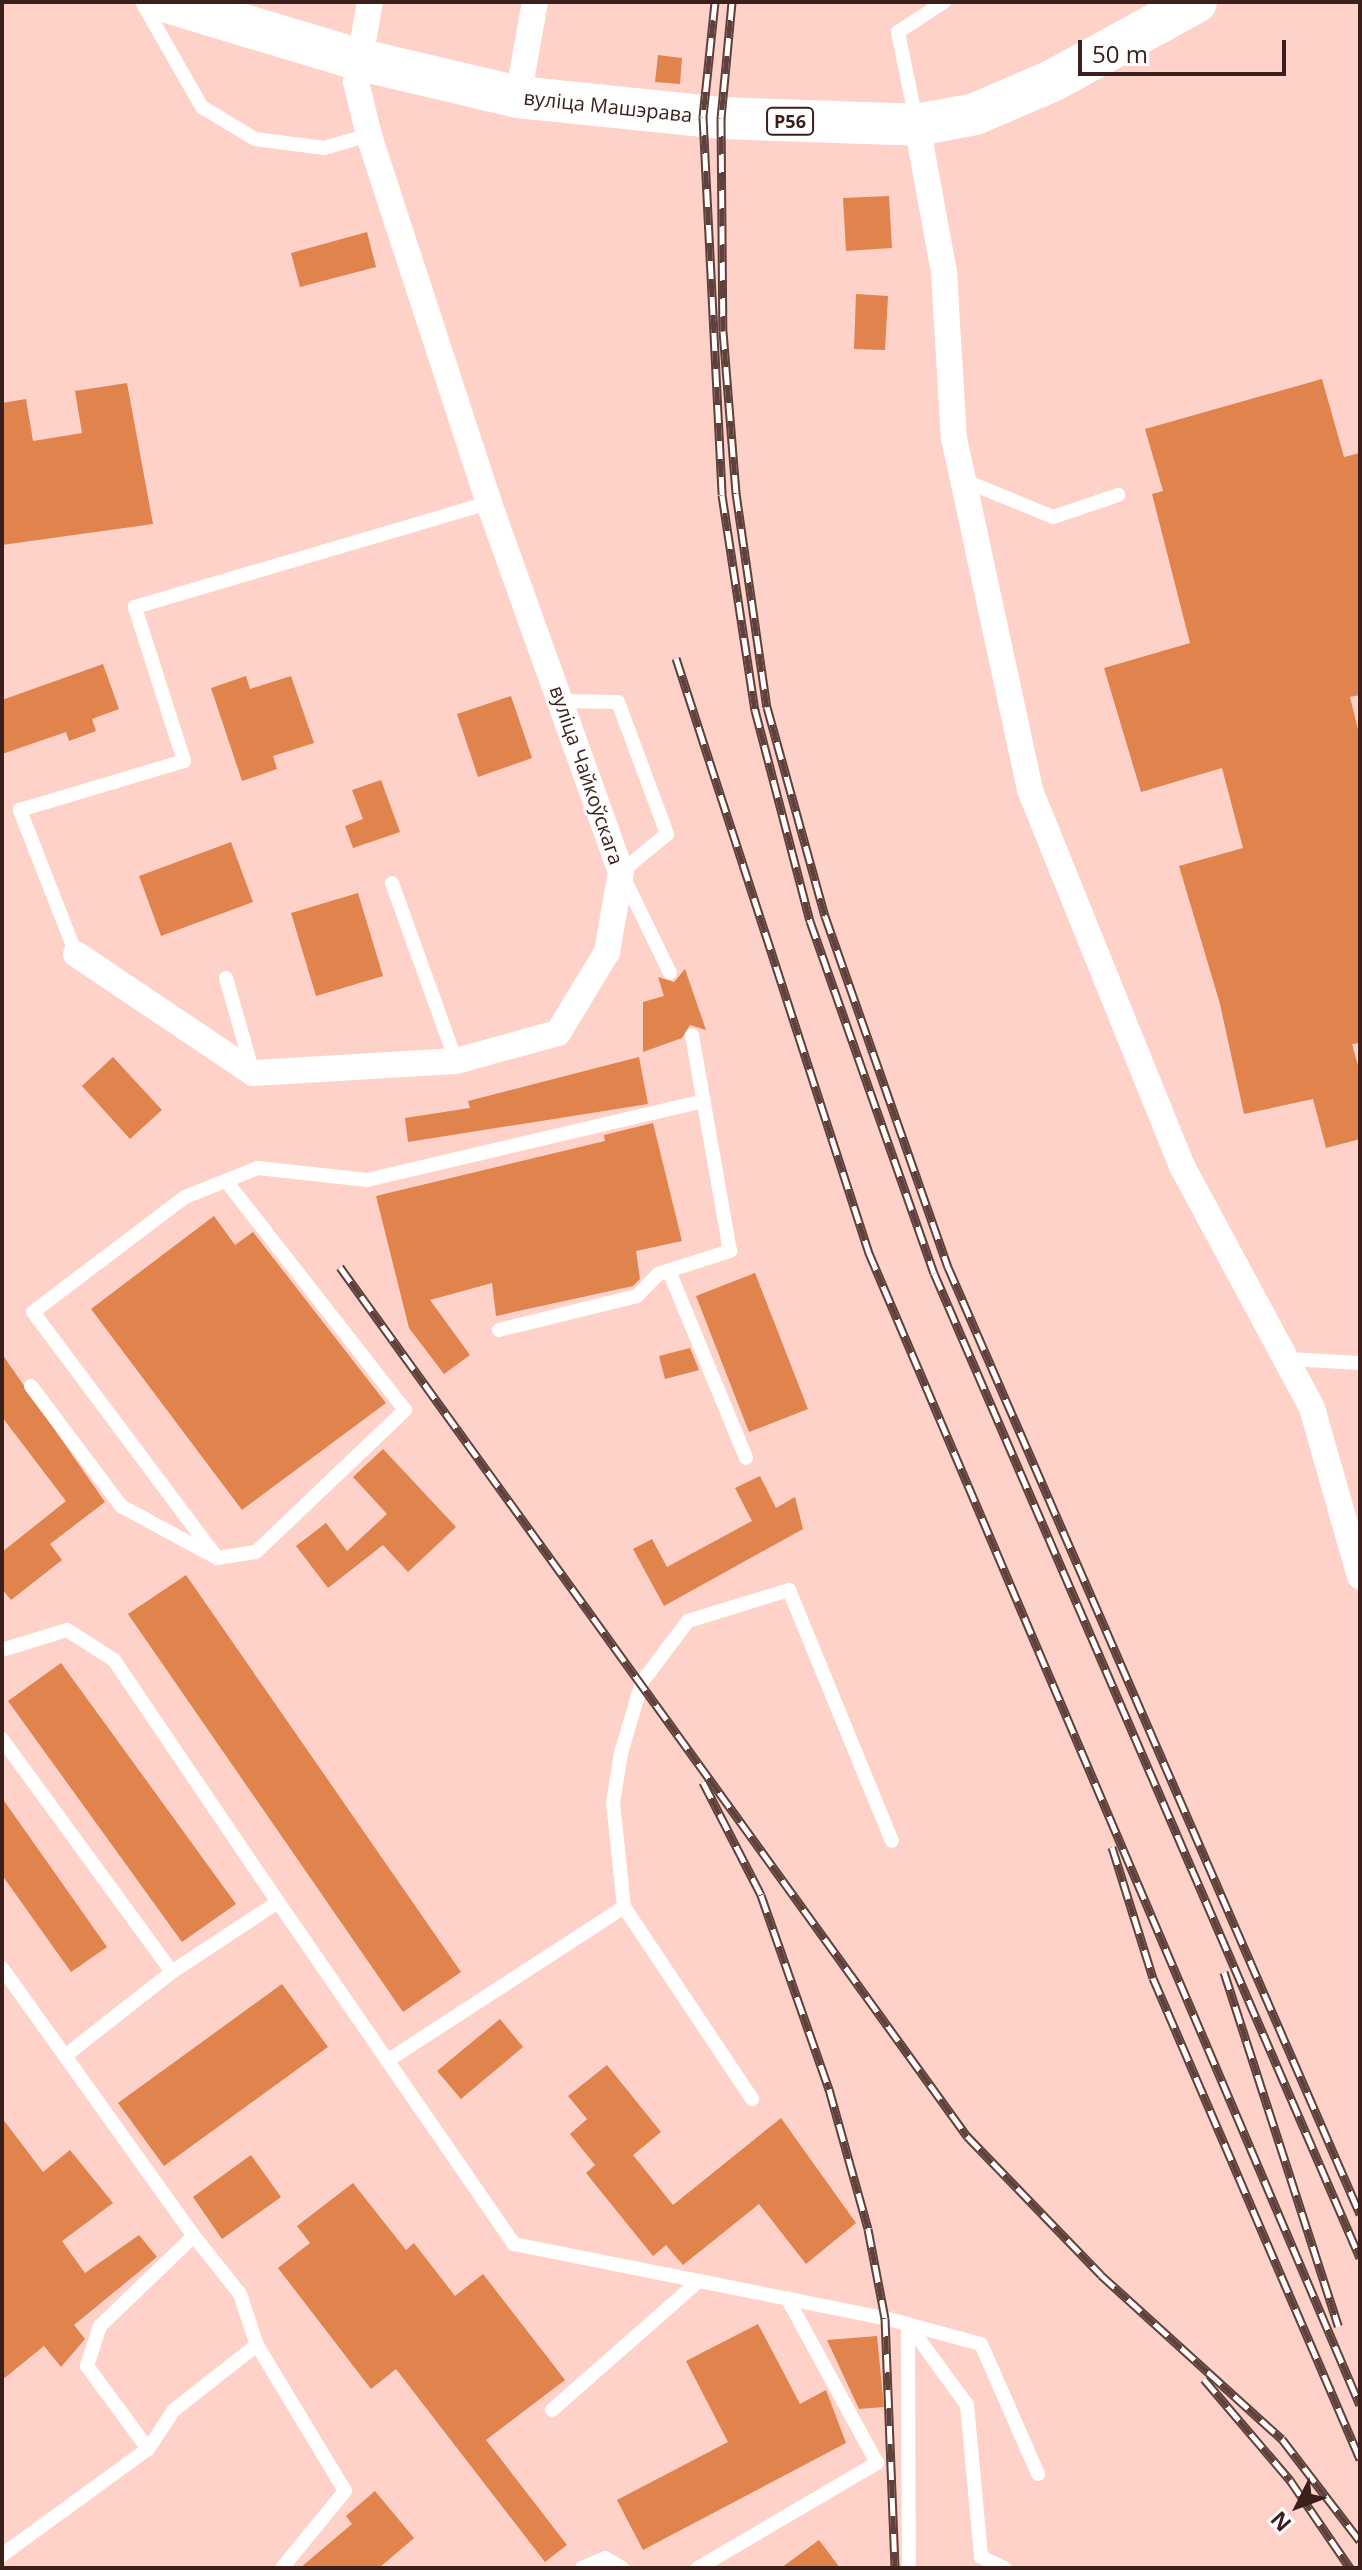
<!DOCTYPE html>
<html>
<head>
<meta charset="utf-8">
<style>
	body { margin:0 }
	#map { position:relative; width:1362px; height:2570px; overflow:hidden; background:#fed1c9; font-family:"Open Sans",sans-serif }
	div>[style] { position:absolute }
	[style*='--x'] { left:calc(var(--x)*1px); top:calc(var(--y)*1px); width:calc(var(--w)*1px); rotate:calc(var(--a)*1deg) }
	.building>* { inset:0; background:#e0834d }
	.service>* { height:14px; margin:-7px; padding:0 7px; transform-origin:7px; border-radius:7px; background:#fff }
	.minor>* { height:26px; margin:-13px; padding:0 13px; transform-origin:13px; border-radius:13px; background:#fff }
	.primary>* { height:42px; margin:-21px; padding:0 21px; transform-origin:21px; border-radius:21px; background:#fff }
	.rail>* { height:9px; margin-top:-4.5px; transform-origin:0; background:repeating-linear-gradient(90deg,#fefefe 0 18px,#5f413b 0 36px); box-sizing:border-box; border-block:2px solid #5f413b }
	span { translate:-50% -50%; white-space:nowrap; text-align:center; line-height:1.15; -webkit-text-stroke:6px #fefefe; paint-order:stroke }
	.shield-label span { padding:2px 6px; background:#fefefe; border:2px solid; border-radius:6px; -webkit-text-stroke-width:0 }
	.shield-label { font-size:18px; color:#3a1f1a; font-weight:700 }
	.street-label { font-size:20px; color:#3a1f1a }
	.frame { position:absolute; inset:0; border:4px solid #3a1f1a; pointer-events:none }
	.north { position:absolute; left:1258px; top:2466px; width:80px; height:80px; -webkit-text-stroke:6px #fefefe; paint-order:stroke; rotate:228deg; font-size:22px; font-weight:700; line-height:32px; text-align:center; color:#3a1f1a }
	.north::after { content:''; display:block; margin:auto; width:28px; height:36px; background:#3a1f1a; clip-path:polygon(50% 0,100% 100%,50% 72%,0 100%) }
	.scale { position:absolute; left:1078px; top:40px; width:208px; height:36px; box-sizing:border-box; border:4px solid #3a1f1a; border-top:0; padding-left:10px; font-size:24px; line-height:28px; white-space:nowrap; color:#3a1f1a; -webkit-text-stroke:6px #fefefe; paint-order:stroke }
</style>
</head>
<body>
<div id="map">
	<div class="building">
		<i style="clip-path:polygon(658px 55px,682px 58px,680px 84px,655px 82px)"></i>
		<i style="clip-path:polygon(889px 196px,892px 248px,846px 251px,843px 198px)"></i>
		<i style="clip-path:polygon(367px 232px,376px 267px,300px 287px,291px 253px)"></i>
		<i style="clip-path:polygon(856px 294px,888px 296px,885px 350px,854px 349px)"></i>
		<i style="clip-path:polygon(1322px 379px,1344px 457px,1360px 453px,1360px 695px,1350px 697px,1360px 737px,1360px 1043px,1352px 1044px,1360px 1073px,1360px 1139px,1326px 1148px,1313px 1099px,1244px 1114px,1220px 1004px,1179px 866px,1243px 848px,1222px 768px,1141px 792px,1104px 668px,1190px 643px,1152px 494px,1163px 491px,1145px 429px)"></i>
		<i style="clip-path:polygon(127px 383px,153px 524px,2px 545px,2px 403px,26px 399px,33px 441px,82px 433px,75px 391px)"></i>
		<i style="clip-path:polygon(103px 664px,119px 709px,92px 719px,96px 731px,69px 741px,66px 732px,2px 754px,2px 700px)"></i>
		<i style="clip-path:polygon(246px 676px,250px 689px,291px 676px,314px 743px,273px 756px,277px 769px,242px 781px,211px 688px)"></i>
		<i style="clip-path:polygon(511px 696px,532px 758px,478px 777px,457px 714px)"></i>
		<i style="clip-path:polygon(381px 780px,400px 832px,353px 848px,345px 826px,363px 819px,352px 790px)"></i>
		<i style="clip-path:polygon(231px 842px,253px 902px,161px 936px,139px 876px)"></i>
		<i style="clip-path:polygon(358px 893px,383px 976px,316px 996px,291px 913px)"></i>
		<i style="clip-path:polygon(685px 969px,706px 1030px,690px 1025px,682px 1038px,643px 1052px,643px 1002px,664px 996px,658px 977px,674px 982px)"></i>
		<i style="clip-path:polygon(113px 1057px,162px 1110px,130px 1139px,82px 1086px)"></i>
		<i style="clip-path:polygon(639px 1057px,648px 1104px,408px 1142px,405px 1118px,470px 1108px,468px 1101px)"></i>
		<i style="clip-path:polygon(653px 1123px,682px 1241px,636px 1251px,640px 1279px,633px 1286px,496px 1316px,492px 1283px,430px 1300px,470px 1355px,444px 1374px,409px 1328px,376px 1196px,605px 1141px,604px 1135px)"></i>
		<i style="clip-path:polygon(214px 1216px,235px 1245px,253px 1232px,386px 1403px,242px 1510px,91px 1309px)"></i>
		<i style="clip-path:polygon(755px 1273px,808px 1409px,749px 1432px,696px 1296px)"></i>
		<i style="clip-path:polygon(690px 1348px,699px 1370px,665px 1379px,659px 1356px)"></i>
		<i style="clip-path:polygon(2px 1354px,105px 1502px,50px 1544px,62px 1560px,11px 1600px,2px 1589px,2px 1552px,66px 1501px,2px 1417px)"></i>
		<i style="clip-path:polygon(383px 1449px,456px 1527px,408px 1572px,383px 1545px,328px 1588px,296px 1546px,326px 1523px,347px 1551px,387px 1514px,353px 1477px)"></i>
		<i style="clip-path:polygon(760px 1476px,776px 1508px,795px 1497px,803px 1529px,664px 1606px,633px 1549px,652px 1539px,667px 1567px,752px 1521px,735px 1488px)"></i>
		<i style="clip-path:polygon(186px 1575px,461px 1972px,403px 2012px,128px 1614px)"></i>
		<i style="clip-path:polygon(61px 1663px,236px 1904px,182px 1942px,8px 1701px)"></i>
		<i style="clip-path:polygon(2px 1798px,107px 1947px,71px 1972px,2px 1875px)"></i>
		<i style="clip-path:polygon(282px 1984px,328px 2047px,164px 2166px,118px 2103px)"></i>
		<i style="clip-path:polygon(500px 2019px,523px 2047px,461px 2099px,437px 2071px)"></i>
		<i style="clip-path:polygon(607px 2065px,661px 2132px,633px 2155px,673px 2205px,781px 2118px,856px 2223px,806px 2264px,759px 2204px,683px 2265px,666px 2245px,653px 2256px,586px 2173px,595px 2165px,570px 2134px,587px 2119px,568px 2096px)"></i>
		<i style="clip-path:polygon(2px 2118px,43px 2172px,70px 2150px,113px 2203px,62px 2241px,85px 2273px,139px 2235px,157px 2257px,74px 2325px,85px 2339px,61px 2367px,44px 2346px,2px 2380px)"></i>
		<i style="clip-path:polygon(251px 2155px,281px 2197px,222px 2239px,193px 2197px)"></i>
		<i style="clip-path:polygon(353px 2183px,406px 2250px,414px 2243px,455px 2296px,483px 2274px,565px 2380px,486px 2440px,567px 2545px,545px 2562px,396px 2369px,371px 2389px,278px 2268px,310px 2243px,297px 2226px)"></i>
		<i style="clip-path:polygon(758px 2324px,800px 2404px,826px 2390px,846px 2443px,643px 2550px,617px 2500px,728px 2442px,686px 2361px)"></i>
		<i style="clip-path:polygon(877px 2336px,884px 2407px,859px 2409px,827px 2340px)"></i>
		<i style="clip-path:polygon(375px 2491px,414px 2538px,379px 2568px,300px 2568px,352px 2524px,346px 2516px)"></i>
		<i style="clip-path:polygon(819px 2540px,840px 2568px,781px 2568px)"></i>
	</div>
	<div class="service">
		<i style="--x:142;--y:2;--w:121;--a:60.3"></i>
		<i style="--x:202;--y:107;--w:62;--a:31.1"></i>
		<i style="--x:255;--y:139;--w:70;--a:7.4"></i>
		<i style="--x:324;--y:148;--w:47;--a:-16.1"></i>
		<i style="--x:916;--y:120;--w:90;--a:-101.6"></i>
		<i style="--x:898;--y:32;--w:55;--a:-33.1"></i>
		<i style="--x:963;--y:480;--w:97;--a:22.3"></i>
		<i style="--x:1053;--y:517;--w:69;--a:-18.7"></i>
		<i style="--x:561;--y:701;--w:57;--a:1"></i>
		<i style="--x:618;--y:702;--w:141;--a:69.6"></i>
		<i style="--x:667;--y:834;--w:60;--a:140.4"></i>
		<i style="--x:621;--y:872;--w:112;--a:64.1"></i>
		<i style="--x:392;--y:883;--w:189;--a:70.2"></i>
		<i style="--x:76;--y:954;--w:155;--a:-111.3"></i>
		<i style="--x:20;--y:810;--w:171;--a:-16.6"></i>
		<i style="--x:184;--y:761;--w:162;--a:-107.7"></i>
		<i style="--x:135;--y:607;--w:369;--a:-16.4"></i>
		<i style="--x:226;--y:978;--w:95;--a:74.1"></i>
		<i style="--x:669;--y:1271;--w:202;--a:67.6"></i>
		<i style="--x:499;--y:1330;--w:142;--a:-13.8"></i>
		<i style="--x:637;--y:1296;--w:30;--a:-46"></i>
		<i style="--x:658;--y:1274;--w:76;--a:-17.7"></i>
		<i style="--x:730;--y:1251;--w:219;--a:-100"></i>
		<i style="--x:1290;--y:1359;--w:70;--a:3.3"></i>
		<i style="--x:31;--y:1386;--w:150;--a:53.1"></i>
		<i style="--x:121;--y:1506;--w:109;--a:28.4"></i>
		<i style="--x:217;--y:1558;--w:307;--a:-126.8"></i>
		<i style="--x:33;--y:1312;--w:191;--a:-37.1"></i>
		<i style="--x:185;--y:1197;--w:79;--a:-21.7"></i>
		<i style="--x:258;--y:1168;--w:110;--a:6.3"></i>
		<i style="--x:367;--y:1180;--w:346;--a:-13.2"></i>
		<i style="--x:217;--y:1558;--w:39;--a:-9"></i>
		<i style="--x:256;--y:1552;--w:206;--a:-43.6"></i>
		<i style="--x:405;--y:1410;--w:291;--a:-128"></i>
		<i style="--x:2;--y:1650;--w:68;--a:-17.1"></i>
		<i style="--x:67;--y:1630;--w:56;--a:32.6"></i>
		<i style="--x:114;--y:1660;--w:292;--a:55.9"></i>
		<i style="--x:278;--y:1902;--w:127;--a:146.6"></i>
		<i style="--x:2;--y:1739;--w:288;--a:53.9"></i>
		<i style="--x:172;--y:1972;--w:136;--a:141.9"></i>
		<i style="--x:278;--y:1902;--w:416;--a:55.4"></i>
		<i style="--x:514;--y:2244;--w:378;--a:11.3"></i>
		<i style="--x:885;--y:2318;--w:99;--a:15.2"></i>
		<i style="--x:981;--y:2344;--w:142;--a:66.3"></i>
		<i style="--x:624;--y:1907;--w:231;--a:56.3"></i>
		<i style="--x:2;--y:1968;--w:330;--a:54.4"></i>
		<i style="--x:387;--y:2061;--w:283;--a:-33"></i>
		<i style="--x:624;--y:1907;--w:105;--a:-96"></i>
		<i style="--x:613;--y:1803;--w:51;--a:-80.9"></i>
		<i style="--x:621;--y:1753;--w:74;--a:-73.5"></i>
		<i style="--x:642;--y:1682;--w:76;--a:-53"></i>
		<i style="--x:688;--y:1621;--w:106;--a:-17.1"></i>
		<i style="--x:789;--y:1590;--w:271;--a:67.7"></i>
		<i style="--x:908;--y:2324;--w:100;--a:53.9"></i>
		<i style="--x:967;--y:2405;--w:153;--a:84.7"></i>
		<i style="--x:981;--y:2557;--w:26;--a:25"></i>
		<i style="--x:908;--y:2324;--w:244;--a:89.8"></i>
		<i style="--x:552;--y:2410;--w:196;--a:-41.3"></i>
		<i style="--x:148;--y:2449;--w:103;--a:-126.3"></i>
		<i style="--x:87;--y:2366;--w:42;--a:-72"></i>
		<i style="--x:100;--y:2326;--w:130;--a:-43.8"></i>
		<i style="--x:194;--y:2236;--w:74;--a:51.6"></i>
		<i style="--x:240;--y:2294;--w:54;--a:71.6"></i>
		<i style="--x:2;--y:2555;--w:180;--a:-36"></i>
		<i style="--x:148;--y:2449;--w:47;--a:-56.3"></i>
		<i style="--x:174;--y:2410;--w:105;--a:-38.1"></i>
		<i style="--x:257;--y:2345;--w:170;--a:58.9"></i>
		<i style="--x:345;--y:2491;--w:99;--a:129.3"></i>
		<i style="--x:582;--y:2568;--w:25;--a:-23"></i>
		<i style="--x:605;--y:2558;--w:20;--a:30"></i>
		<i style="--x:698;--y:2568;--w:208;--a:-30.4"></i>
		<i style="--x:877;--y:2463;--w:188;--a:-118.6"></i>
	</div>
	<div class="minor">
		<i style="--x:518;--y:97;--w:97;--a:-79.9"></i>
		<i style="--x:917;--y:125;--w:149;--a:79.6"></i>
		<i style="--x:944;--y:272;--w:166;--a:86.6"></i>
		<i style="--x:954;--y:438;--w:360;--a:77.8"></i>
		<i style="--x:1030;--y:790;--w:408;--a:68"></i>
		<i style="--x:1183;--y:1168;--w:272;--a:61.7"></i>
		<i style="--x:1312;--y:1408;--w:175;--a:74.1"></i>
		<i style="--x:76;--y:954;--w:213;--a:33.9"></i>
		<i style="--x:253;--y:1073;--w:203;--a:-3.4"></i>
		<i style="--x:456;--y:1061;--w:106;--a:-15.4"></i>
		<i style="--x:558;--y:1033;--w:95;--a:-58.8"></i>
		<i style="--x:607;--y:952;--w:81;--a:-80.1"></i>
		<i style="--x:621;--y:872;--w:392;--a:-109.7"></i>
		<i style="--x:489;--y:503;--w:387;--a:-108.1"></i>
		<i style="--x:369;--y:135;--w:55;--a:-103.8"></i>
		<i style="--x:356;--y:82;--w:81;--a:-80.1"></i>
	</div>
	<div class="primary">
		<i style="--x:167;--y:2;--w:198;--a:16.7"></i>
		<i style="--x:357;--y:59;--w:165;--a:13.3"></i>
		<i style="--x:518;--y:97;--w:204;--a:5.9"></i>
		<i style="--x:721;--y:118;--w:196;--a:2"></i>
		<i style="--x:917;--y:125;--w:59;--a:-10.7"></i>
		<i style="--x:975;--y:114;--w:84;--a:-23.2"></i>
		<i style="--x:1052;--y:81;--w:164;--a:-28.7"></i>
	</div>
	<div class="rail">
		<i style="--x:715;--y:2;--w:116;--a:96"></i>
		<i style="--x:703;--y:117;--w:378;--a:87.1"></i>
		<i style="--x:722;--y:495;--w:218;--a:81.3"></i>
		<i style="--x:755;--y:710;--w:218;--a:75.4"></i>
		<i style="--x:810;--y:921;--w:373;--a:70.6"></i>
		<i style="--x:934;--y:1273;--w:1073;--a:66.61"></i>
		<i style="--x:732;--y:2;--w:117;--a:95.4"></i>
		<i style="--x:721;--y:118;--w:213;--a:89.5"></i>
		<i style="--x:723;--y:331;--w:163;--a:85.4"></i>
		<i style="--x:736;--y:493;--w:216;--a:81.8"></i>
		<i style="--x:767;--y:707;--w:217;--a:74.5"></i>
		<i style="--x:825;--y:916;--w:372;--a:70.7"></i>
		<i style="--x:948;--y:1267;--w:1033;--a:66.49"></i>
		<i style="--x:676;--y:658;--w:626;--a:72.03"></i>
		<i style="--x:869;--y:1253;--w:1252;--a:66.92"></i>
		<i style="--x:340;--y:1267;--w:1072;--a:54.19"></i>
		<i style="--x:967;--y:2136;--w:193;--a:46"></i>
		<i style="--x:1101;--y:2275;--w:244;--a:42.2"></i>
		<i style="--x:1282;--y:2439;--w:128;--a:52.6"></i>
		<i style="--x:703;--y:1782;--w:127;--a:62.8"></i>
		<i style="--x:761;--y:1895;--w:206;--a:70.7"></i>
		<i style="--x:829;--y:2089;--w:145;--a:74.4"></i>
		<i style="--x:868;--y:2229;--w:91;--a:79.2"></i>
		<i style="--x:885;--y:2318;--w:250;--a:87.7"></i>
		<i style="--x:1112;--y:1847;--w:137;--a:72.6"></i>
		<i style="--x:1153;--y:1978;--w:524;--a:66.72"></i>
		<i style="--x:1224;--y:1972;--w:372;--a:72.1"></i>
		<i style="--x:1204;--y:2379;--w:133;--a:49.6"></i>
		<i style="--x:1290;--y:2480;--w:107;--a:55.7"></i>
	</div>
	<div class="shield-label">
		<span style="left:790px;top:121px">Р56</span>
	</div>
	<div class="street-label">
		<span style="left:608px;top:106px;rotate:6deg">вуліца Машэрава</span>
		<span style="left:587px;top:775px;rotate:71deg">вуліца Чайкоўскага</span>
	</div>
	<div class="frame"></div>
	<div class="north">N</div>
	<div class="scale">50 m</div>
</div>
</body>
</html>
